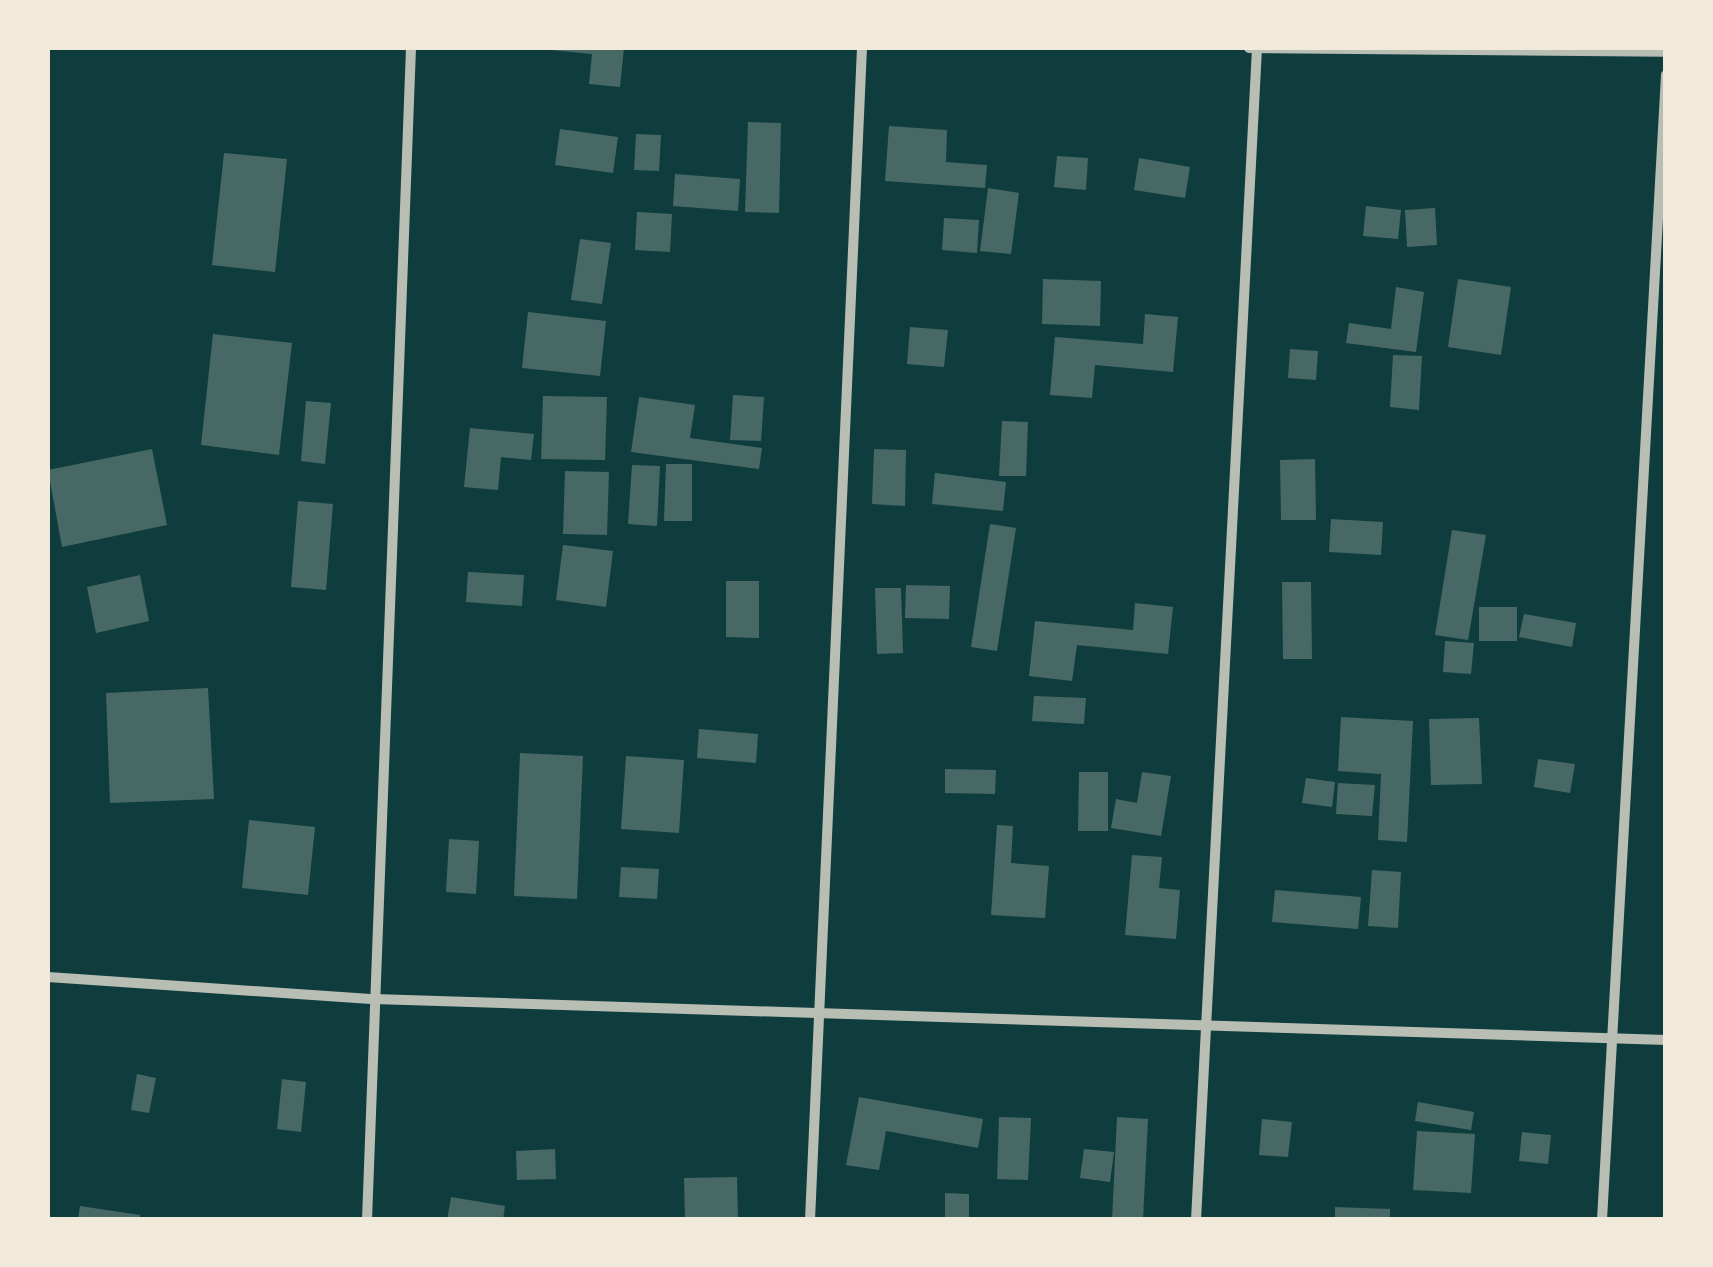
<!DOCTYPE html>
<html>
<head>
<meta charset="utf-8">
<style>
	body { margin:0 }
	#map { position:relative; width:1713px; height:1267px; overflow:hidden; background:#0f3d3e; font-family:"Source Sans 3",sans-serif }
	div>[style] { position:absolute }
	[style*='--x'] { left:calc(var(--x)*1px); top:calc(var(--y)*1px); width:calc(var(--w)*1px); rotate:calc(var(--a)*1deg) }
	.building>* { inset:0; background:#486865 }
	.minor>* { height:10px; margin:-5px; padding:0 5px; transform-origin:5px; border-radius:5px; background:#b8beb3 }
	span { translate:-50% -50%; white-space:nowrap; text-align:center; line-height:1.15; -webkit-text-stroke:8px #f1e9da; paint-order:stroke }
	.frame { position:absolute; inset:0; border:50px solid #f1e9da; pointer-events:none }
</style>
</head>
<body>
<div id="map">
	<div class="building">
		<i style="clip-path:polygon(624px 48px,620px 87px,589px 84px,592px 54px,551px 50px)"></i>
		<i style="clip-path:polygon(748px 122px,781px 123px,779px 213px,745px 212px)"></i>
		<i style="clip-path:polygon(889px 126px,947px 130px,946px 162px,987px 165px,985px 188px,885px 181px)"></i>
		<i style="clip-path:polygon(560px 129px,618px 137px,613px 173px,555px 165px)"></i>
		<i style="clip-path:polygon(636px 134px,661px 135px,659px 171px,634px 170px)"></i>
		<i style="clip-path:polygon(224px 153px,287px 159px,275px 272px,212px 265px)"></i>
		<i style="clip-path:polygon(1057px 156px,1088px 158px,1086px 190px,1054px 187px)"></i>
		<i style="clip-path:polygon(1139px 158px,1190px 167px,1185px 198px,1134px 190px)"></i>
		<i style="clip-path:polygon(675px 174px,740px 179px,738px 211px,673px 206px)"></i>
		<i style="clip-path:polygon(988px 188px,1019px 193px,1011px 254px,980px 251px)"></i>
		<i style="clip-path:polygon(1366px 206px,1401px 210px,1398px 239px,1363px 236px)"></i>
		<i style="clip-path:polygon(1435px 208px,1437px 245px,1407px 247px,1405px 210px)"></i>
		<i style="clip-path:polygon(637px 212px,672px 214px,670px 252px,635px 250px)"></i>
		<i style="clip-path:polygon(944px 218px,979px 220px,977px 253px,942px 250px)"></i>
		<i style="clip-path:polygon(580px 239px,611px 243px,602px 304px,571px 300px)"></i>
		<i style="clip-path:polygon(1043px 279px,1101px 281px,1100px 326px,1042px 324px)"></i>
		<i style="clip-path:polygon(1458px 279px,1511px 287px,1501px 355px,1448px 347px)"></i>
		<i style="clip-path:polygon(1396px 287px,1424px 292px,1416px 352px,1346px 343px,1349px 323px,1391px 329px)"></i>
		<i style="clip-path:polygon(528px 312px,606px 321px,600px 376px,522px 368px)"></i>
		<i style="clip-path:polygon(1145px 314px,1178px 317px,1173px 372px,1095px 365px,1092px 398px,1050px 395px,1055px 337px,1143px 344px)"></i>
		<i style="clip-path:polygon(910px 327px,948px 330px,944px 367px,907px 364px)"></i>
		<i style="clip-path:polygon(213px 334px,292px 343px,279px 455px,201px 445px)"></i>
		<i style="clip-path:polygon(1290px 349px,1318px 351px,1316px 380px,1288px 378px)"></i>
		<i style="clip-path:polygon(1393px 355px,1422px 356px,1419px 410px,1390px 407px)"></i>
		<i style="clip-path:polygon(733px 395px,764px 397px,761px 441px,730px 440px)"></i>
		<i style="clip-path:polygon(543px 396px,607px 397px,605px 460px,541px 459px)"></i>
		<i style="clip-path:polygon(639px 397px,695px 405px,690px 438px,762px 448px,759px 469px,631px 452px)"></i>
		<i style="clip-path:polygon(306px 401px,331px 403px,325px 464px,301px 461px)"></i>
		<i style="clip-path:polygon(1002px 421px,1028px 422px,1026px 476px,999px 476px)"></i>
		<i style="clip-path:polygon(470px 428px,534px 434px,531px 460px,501px 457px,498px 490px,464px 487px)"></i>
		<i style="clip-path:polygon(152px 449px,167px 525px,62px 547px,48px 470px)"></i>
		<i style="clip-path:polygon(874px 449px,906px 450px,905px 506px,872px 504px)"></i>
		<i style="clip-path:polygon(1315px 459px,1316px 520px,1281px 520px,1280px 460px)"></i>
		<i style="clip-path:polygon(666px 464px,692px 464px,692px 521px,664px 521px)"></i>
		<i style="clip-path:polygon(632px 465px,660px 466px,657px 526px,628px 524px)"></i>
		<i style="clip-path:polygon(565px 471px,609px 472px,607px 535px,563px 534px)"></i>
		<i style="clip-path:polygon(935px 473px,1006px 482px,1003px 511px,932px 504px)"></i>
		<i style="clip-path:polygon(298px 501px,333px 504px,326px 590px,291px 587px)"></i>
		<i style="clip-path:polygon(1331px 519px,1383px 522px,1381px 555px,1329px 552px)"></i>
		<i style="clip-path:polygon(990px 524px,1016px 528px,997px 651px,971px 647px)"></i>
		<i style="clip-path:polygon(1452px 530px,1486px 535px,1468px 640px,1435px 635px)"></i>
		<i style="clip-path:polygon(563px 545px,613px 551px,606px 607px,556px 600px)"></i>
		<i style="clip-path:polygon(468px 572px,524px 575px,522px 606px,466px 602px)"></i>
		<i style="clip-path:polygon(140px 575px,149px 621px,96px 633px,87px 587px)"></i>
		<i style="clip-path:polygon(726px 581px,759px 581px,759px 638px,726px 637px)"></i>
		<i style="clip-path:polygon(1282px 582px,1311px 582px,1312px 659px,1283px 659px)"></i>
		<i style="clip-path:polygon(906px 585px,950px 586px,949px 619px,905px 618px)"></i>
		<i style="clip-path:polygon(875px 588px,901px 588px,903px 653px,877px 654px)"></i>
		<i style="clip-path:polygon(1135px 603px,1173px 607px,1168px 654px,1077px 645px,1072px 681px,1029px 676px,1035px 621px,1133px 630px)"></i>
		<i style="clip-path:polygon(1479px 607px,1517px 607px,1517px 641px,1479px 641px)"></i>
		<i style="clip-path:polygon(1524px 614px,1576px 623px,1572px 647px,1519px 637px)"></i>
		<i style="clip-path:polygon(1445px 641px,1474px 643px,1471px 674px,1443px 672px)"></i>
		<i style="clip-path:polygon(208px 688px,214px 799px,110px 803px,106px 693px)"></i>
		<i style="clip-path:polygon(1034px 696px,1086px 698px,1084px 724px,1032px 721px)"></i>
		<i style="clip-path:polygon(1341px 717px,1413px 721px,1407px 842px,1378px 840px,1381px 774px,1338px 771px)"></i>
		<i style="clip-path:polygon(1479px 718px,1482px 784px,1431px 785px,1429px 719px)"></i>
		<i style="clip-path:polygon(699px 729px,758px 734px,756px 763px,697px 758px)"></i>
		<i style="clip-path:polygon(520px 753px,583px 756px,577px 899px,514px 896px)"></i>
		<i style="clip-path:polygon(626px 756px,684px 760px,679px 833px,621px 829px)"></i>
		<i style="clip-path:polygon(1538px 759px,1575px 764px,1570px 793px,1534px 787px)"></i>
		<i style="clip-path:polygon(945px 769px,996px 770px,995px 794px,945px 793px)"></i>
		<i style="clip-path:polygon(1079px 772px,1108px 772px,1108px 831px,1078px 831px)"></i>
		<i style="clip-path:polygon(1142px 772px,1171px 776px,1161px 836px,1111px 828px,1116px 799px,1137px 803px)"></i>
		<i style="clip-path:polygon(1306px 778px,1335px 782px,1332px 807px,1302px 803px)"></i>
		<i style="clip-path:polygon(1338px 783px,1375px 785px,1372px 816px,1336px 814px)"></i>
		<i style="clip-path:polygon(249px 820px,315px 827px,308px 895px,242px 888px)"></i>
		<i style="clip-path:polygon(997px 825px,1013px 826px,1011px 863px,1049px 866px,1045px 918px,991px 915px)"></i>
		<i style="clip-path:polygon(449px 839px,479px 841px,476px 894px,446px 892px)"></i>
		<i style="clip-path:polygon(1132px 855px,1162px 857px,1159px 888px,1180px 890px,1176px 939px,1125px 935px)"></i>
		<i style="clip-path:polygon(621px 867px,659px 869px,657px 899px,619px 897px)"></i>
		<i style="clip-path:polygon(1372px 870px,1401px 872px,1398px 928px,1368px 926px)"></i>
		<i style="clip-path:polygon(1275px 890px,1361px 897px,1358px 929px,1272px 922px)"></i>
		<i style="clip-path:polygon(137px 1074px,156px 1078px,149px 1113px,131px 1110px)"></i>
		<i style="clip-path:polygon(282px 1079px,306px 1082px,301px 1132px,277px 1129px)"></i>
		<i style="clip-path:polygon(859px 1097px,983px 1119px,978px 1148px,886px 1131px,879px 1170px,846px 1165px)"></i>
		<i style="clip-path:polygon(1418px 1102px,1474px 1112px,1471px 1130px,1415px 1121px)"></i>
		<i style="clip-path:polygon(999px 1117px,1031px 1118px,1028px 1180px,997px 1179px)"></i>
		<i style="clip-path:polygon(1117px 1117px,1148px 1119px,1143px 1220px,1112px 1220px)"></i>
		<i style="clip-path:polygon(1262px 1119px,1292px 1122px,1288px 1157px,1259px 1155px)"></i>
		<i style="clip-path:polygon(1417px 1131px,1475px 1134px,1471px 1193px,1413px 1190px)"></i>
		<i style="clip-path:polygon(1522px 1132px,1551px 1135px,1548px 1164px,1519px 1161px)"></i>
		<i style="clip-path:polygon(555px 1149px,556px 1179px,517px 1180px,516px 1151px)"></i>
		<i style="clip-path:polygon(1084px 1149px,1114px 1152px,1110px 1182px,1080px 1178px)"></i>
		<i style="clip-path:polygon(737px 1177px,738px 1220px,685px 1220px,684px 1178px)"></i>
		<i style="clip-path:polygon(945px 1193px,969px 1194px,969px 1220px,945px 1220px)"></i>
		<i style="clip-path:polygon(451px 1197px,505px 1206px,503px 1220px,447px 1220px)"></i>
		<i style="clip-path:polygon(80px 1206px,140px 1215px,140px 1220px,78px 1220px)"></i>
		<i style="clip-path:polygon(1335px 1207px,1390px 1209px,1390px 1220px,1335px 1220px)"></i>
	</div>
	<div class="minor">
		<i style="--x:1249;--y:48;--w:417;--a:0.5"></i>
		<i style="--x:48;--y:977;--w:327;--a:3.9"></i>
		<i style="--x:374;--y:999;--w:1293;--a:1.82"></i>
		<i style="--x:367;--y:1220;--w:1173;--a:-87.85"></i>
		<i style="--x:810;--y:1220;--w:1173;--a:-87.46"></i>
		<i style="--x:1196;--y:1220;--w:1174;--a:-87.02"></i>
		<i style="--x:1602;--y:1220;--w:1147;--a:-86.8"></i>
	</div>
	<div class="frame"></div>
</div>
</body>
</html>
